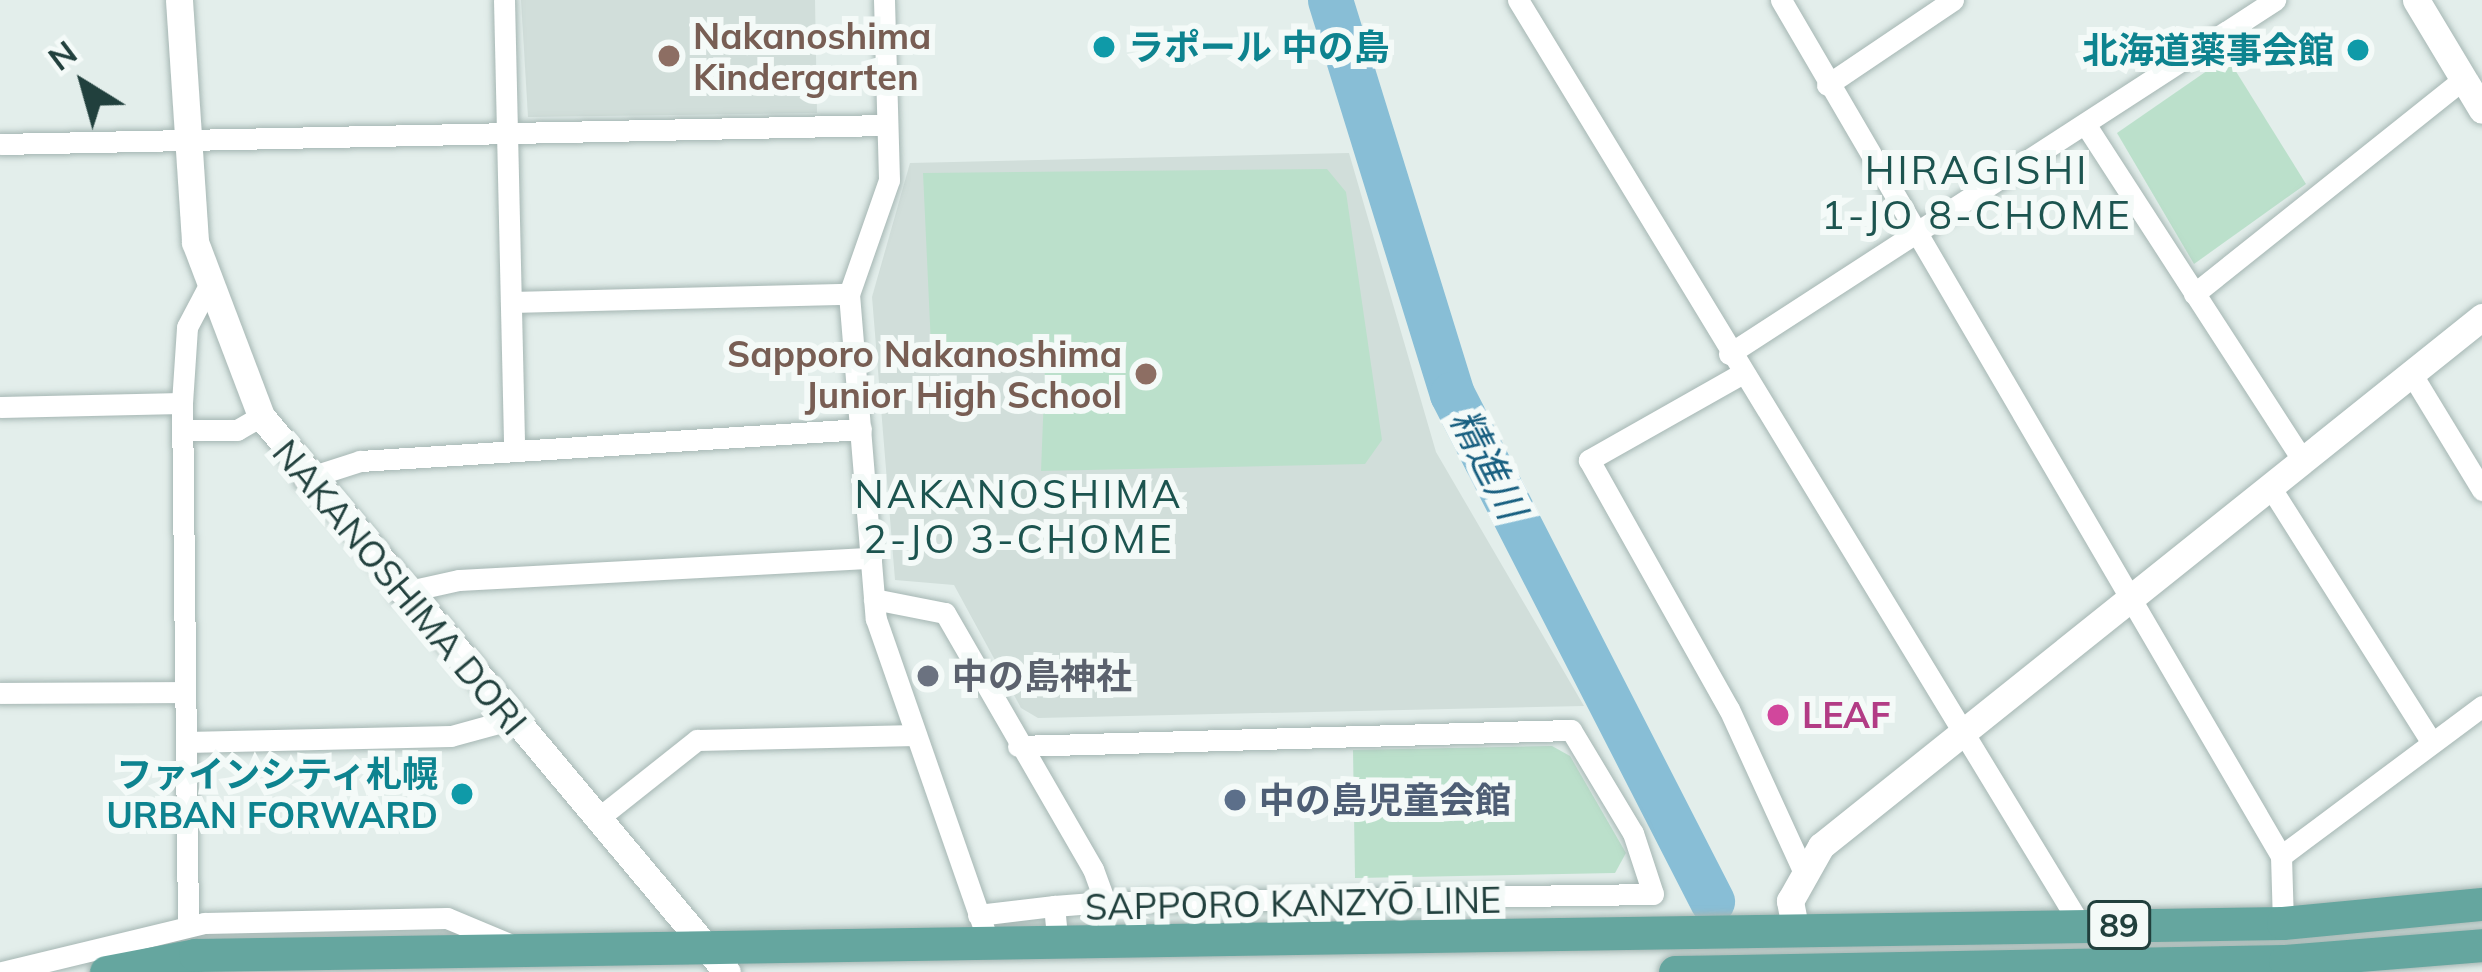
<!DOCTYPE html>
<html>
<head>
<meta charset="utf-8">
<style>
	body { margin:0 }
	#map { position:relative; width:2482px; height:972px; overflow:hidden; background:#e3eeeb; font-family:Mulish,"Noto Sans JP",sans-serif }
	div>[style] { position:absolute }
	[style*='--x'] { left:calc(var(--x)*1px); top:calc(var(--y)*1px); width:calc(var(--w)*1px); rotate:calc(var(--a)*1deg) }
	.built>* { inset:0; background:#d1deda }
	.green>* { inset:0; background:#bbe0cb }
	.river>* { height:45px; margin:-22.5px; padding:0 22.5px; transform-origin:22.5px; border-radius:22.5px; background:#88bed6 }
	.roads { filter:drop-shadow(0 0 3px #a5b6b3) drop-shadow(0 0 3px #a5b6b3) }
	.minor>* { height:21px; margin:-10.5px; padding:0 10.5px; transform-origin:10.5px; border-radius:10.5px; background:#fff }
	.tertiary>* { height:27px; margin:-13.5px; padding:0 13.5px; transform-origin:13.5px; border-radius:13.5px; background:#fff }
	.primary>* { height:33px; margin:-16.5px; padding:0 16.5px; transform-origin:16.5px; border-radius:16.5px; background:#65a69f }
	.dots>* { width:33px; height:33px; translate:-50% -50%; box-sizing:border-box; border:6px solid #f4faf8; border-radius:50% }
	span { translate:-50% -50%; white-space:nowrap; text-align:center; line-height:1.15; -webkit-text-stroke:12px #f4faf8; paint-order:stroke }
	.shield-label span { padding:3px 9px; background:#f4faf8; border:3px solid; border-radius:9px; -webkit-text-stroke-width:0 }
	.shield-label { font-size:33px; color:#21403d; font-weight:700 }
	.education-label { font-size:36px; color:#785e54; font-weight:700 }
	.left { translate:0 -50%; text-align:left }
	.right { translate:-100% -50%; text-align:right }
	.culture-label { font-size:36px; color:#0d838f; font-weight:700 }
	.street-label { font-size:36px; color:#21403d }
	.worship-label { font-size:36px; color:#5b616d; font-weight:700 }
	.hotel-label { font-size:36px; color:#b23c85; font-weight:700 }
	.service-label { font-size:36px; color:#4e5e75; font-weight:700 }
	.neighbourhood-label { font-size:39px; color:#1c544f; letter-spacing:3px }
	.water-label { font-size:39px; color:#185f80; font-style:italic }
	.north { position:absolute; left:24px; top:24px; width:120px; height:120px; -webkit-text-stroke:9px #f4faf8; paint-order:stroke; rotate:323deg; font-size:33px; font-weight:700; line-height:48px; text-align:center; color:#21403d }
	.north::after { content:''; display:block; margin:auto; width:42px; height:54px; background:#21403d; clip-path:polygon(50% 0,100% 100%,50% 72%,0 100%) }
</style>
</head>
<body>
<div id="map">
	<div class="built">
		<i style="clip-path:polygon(521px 0,815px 0,817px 113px,528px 117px)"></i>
		<i style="clip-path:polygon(1349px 153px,1436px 452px,1584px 706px,1038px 718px,1021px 708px,954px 585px,895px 580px,872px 297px,910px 163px)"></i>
	</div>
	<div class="green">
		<i style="clip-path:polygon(2227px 57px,2306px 184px,2194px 264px,2117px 133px)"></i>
		<i style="clip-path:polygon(1327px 169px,1346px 192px,1382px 440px,1365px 464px,1041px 471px,1045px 369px,932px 367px,923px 173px)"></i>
		<i style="clip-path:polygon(1552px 746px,1570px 756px,1626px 853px,1615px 873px,1355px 878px,1353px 750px)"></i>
	</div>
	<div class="river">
		<i style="--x:1330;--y:0;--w:412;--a:72.8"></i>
		<i style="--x:1452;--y:394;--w:570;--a:62.85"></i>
	</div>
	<div class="roads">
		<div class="minor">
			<i style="--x:504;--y:0;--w:448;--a:88.7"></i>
			<i style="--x:884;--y:0;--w:180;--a:88.4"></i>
			<i style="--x:889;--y:180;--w:121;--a:109.3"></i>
			<i style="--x:849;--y:294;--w:326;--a:85.3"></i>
			<i style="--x:876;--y:619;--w:347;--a:70.8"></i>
			<i style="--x:1518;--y:0;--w:1084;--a:58.7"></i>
			<i style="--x:1781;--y:0;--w:991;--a:59.71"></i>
			<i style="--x:2281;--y:856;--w:67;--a:88.3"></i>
			<i style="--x:1827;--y:85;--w:152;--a:-34"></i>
			<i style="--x:2089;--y:130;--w:392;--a:57.1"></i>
			<i style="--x:0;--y:144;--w:887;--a:-1.23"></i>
			<i style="--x:2194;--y:294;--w:344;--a:-38.6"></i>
			<i style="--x:511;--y:302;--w:338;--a:-1.4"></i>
			<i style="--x:1729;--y:354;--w:651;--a:-32.96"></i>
			<i style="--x:2411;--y:373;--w:137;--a:58.7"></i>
			<i style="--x:1741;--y:374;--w:175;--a:150.5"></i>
			<i style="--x:1589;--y:460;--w:286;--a:60.7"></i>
			<i style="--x:1729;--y:709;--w:180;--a:65.4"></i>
			<i style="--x:182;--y:403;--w:521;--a:89.34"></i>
			<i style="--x:0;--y:407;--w:182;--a:-1.3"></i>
			<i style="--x:182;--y:403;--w:76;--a:-86.2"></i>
			<i style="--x:187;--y:327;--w:43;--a:-62.2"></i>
			<i style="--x:183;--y:430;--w:54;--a:0"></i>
			<i style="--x:237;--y:430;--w:28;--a:-30"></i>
			<i style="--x:304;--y:479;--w:59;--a:-17.8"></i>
			<i style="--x:360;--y:461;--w:502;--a:-3.65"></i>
			<i style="--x:2269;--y:485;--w:305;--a:57.7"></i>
			<i style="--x:400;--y:593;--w:60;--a:-12.4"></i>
			<i style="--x:459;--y:580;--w:413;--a:-3.1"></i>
			<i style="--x:874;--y:599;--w:72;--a:11.2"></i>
			<i style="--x:945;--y:613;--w:296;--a:60"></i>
			<i style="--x:1093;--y:869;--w:35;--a:70"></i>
			<i style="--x:1105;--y:902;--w:51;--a:175.5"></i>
			<i style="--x:1054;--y:906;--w:40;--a:84.3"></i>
			<i style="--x:0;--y:693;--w:185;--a:-0.3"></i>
			<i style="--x:186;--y:742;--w:265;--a:-1.3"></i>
			<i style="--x:451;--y:736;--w:60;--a:-15.4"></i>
			<i style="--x:1018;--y:746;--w:553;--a:-1.66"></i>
			<i style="--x:1571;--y:730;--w:120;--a:59"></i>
			<i style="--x:1633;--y:833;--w:64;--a:71.8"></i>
			<i style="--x:1653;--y:894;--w:548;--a:179.16"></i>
			<i style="--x:596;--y:820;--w:129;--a:-38.4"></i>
			<i style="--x:697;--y:740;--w:219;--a:-1.3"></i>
			<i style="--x:2281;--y:856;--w:251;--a:-36.7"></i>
			<i style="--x:978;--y:915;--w:77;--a:-6.8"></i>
			<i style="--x:2;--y:972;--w:208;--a:-13.6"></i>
			<i style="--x:204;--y:923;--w:243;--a:-1.2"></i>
			<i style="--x:447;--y:918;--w:70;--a:22.6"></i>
		</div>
		<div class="tertiary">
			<i style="--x:179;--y:0;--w:243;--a:86.2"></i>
			<i style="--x:195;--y:242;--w:186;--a:69.2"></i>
			<i style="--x:261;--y:416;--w:725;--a:50.03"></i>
			<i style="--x:2416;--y:0;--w:128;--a:59"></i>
			<i style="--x:1796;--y:932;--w:32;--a:-101"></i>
			<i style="--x:1790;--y:901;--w:63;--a:-60.6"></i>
			<i style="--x:1821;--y:846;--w:847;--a:-38.67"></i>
		</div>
		<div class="primary">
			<i style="--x:106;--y:972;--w:91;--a:-10.8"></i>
			<i style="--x:195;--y:955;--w:2088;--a:-0.88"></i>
			<i style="--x:2283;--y:923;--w:200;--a:-5.5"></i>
			<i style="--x:1675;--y:972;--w:610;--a:-1.03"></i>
			<i style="--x:2285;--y:961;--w:198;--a:-4.6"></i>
		</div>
	</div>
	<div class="dots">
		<i style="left:1104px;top:47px;background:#0f9aa8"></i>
		<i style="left:2358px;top:50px;background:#0f9aa8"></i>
		<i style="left:669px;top:56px;background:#8d6e63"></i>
		<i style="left:1146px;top:374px;background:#8d6e63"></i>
		<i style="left:928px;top:676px;background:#6b7280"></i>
		<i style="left:1778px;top:715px;background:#d1479c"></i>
		<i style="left:462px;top:794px;background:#0f9aa8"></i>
		<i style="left:1235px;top:800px;background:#5c6f8a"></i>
	</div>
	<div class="shield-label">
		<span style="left:2119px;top:925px">89</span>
	</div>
	<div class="education-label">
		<span class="left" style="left:693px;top:56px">Nakanoshima<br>Kindergarten</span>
		<span class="right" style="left:1122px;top:374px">Sapporo Nakanoshima<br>Junior High School</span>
	</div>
	<div class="culture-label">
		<span class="left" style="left:1128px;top:47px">ラポール 中の島</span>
		<span class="right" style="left:2334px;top:50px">北海道薬事会館</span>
		<span class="right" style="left:438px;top:794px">ファインシティ札幌<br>URBAN FORWARD</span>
	</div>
	<div class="street-label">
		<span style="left:400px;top:587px;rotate:50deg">NAKANOSHIMA DORI</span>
		<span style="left:1293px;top:903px;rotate:-1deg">SAPPORO KANZYŌ LINE</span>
	</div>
	<div class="worship-label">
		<span class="left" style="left:952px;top:676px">中の島神社</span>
	</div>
	<div class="hotel-label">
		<span class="left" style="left:1802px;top:715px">LEAF</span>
	</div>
	<div class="service-label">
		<span class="left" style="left:1259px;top:800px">中の島児童会館</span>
	</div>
	<div class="neighbourhood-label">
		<span style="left:1977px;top:193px">HIRAGISHI<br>1-JO 8-CHOME</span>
		<span style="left:1019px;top:517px">NAKANOSHIMA<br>2-JO 3-CHOME</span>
	</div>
	<div class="water-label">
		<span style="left:1488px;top:464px;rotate:63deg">精進川</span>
	</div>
	<div class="north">N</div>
</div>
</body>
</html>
